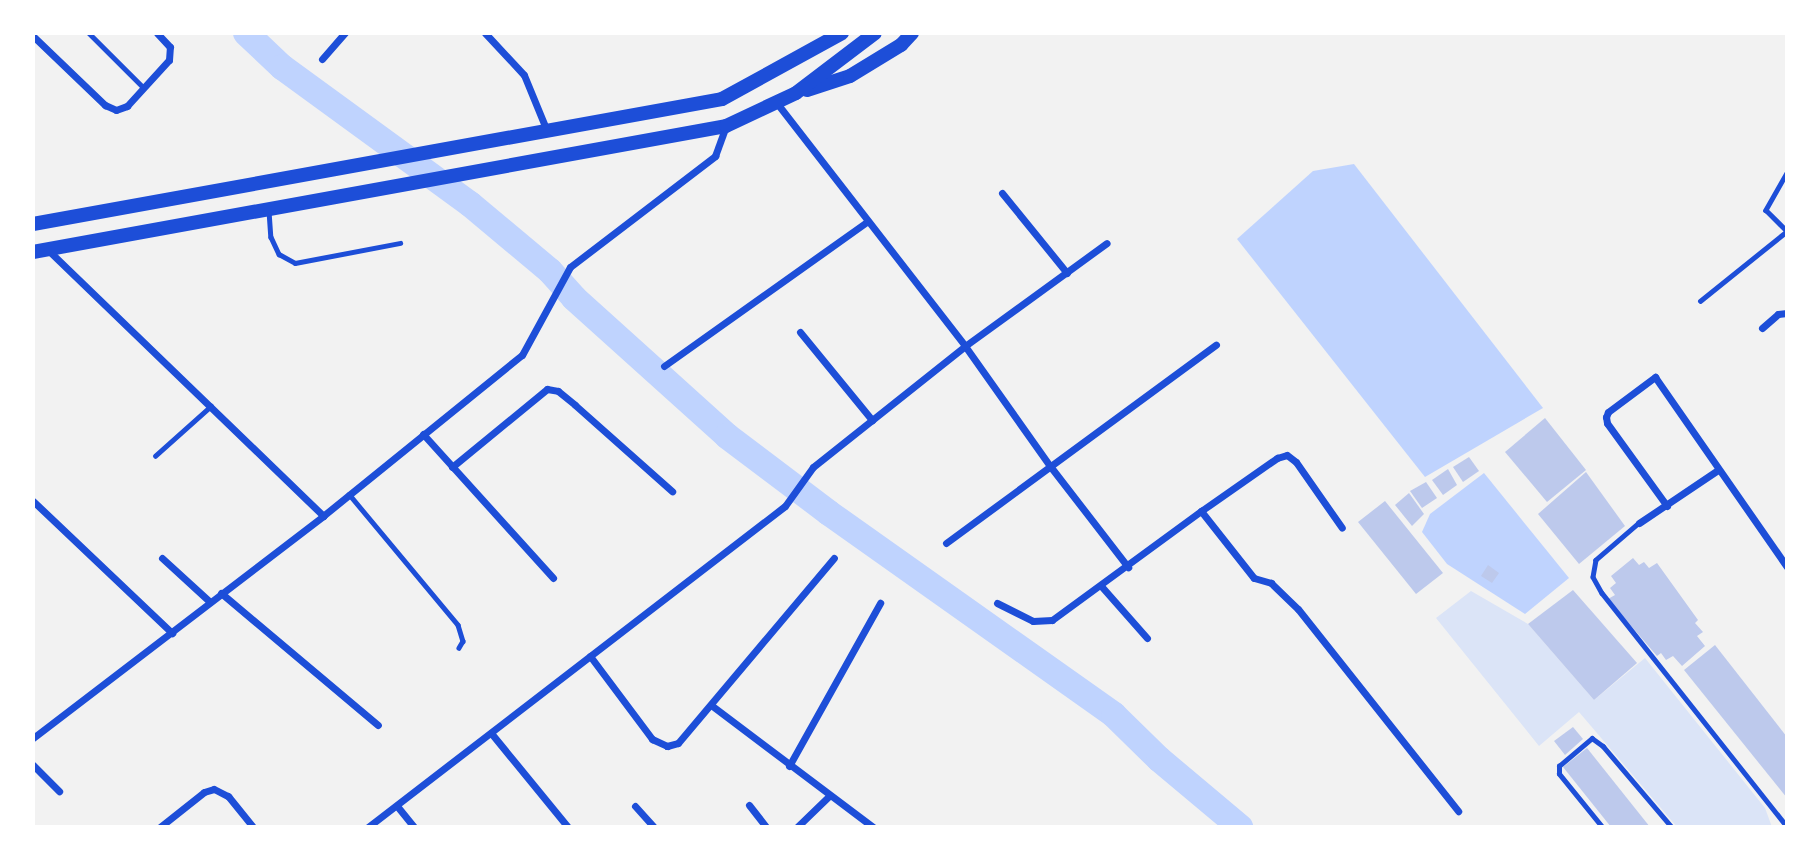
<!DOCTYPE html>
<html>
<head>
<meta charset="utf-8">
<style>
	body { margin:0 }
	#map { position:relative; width:1820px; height:860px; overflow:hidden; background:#f2f2f2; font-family:"Sofia Sans Condensed",sans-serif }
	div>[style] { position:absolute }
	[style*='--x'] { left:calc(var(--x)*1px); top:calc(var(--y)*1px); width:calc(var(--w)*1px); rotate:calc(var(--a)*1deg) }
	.green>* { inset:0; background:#dbe4f7 }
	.water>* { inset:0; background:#bfd3fe }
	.river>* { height:26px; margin:-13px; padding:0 13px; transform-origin:13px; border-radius:13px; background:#bfd3fe }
	.building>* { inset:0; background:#bdc9ec }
	.service>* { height:4.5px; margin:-2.25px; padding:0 2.25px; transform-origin:2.25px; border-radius:2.25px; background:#1d4ed8 }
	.minor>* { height:7px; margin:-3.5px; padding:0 3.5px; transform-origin:3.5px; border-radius:3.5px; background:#1d4ed8 }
	.secondary>* { height:14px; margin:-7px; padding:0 7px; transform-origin:7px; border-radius:7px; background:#1d4ed8 }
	span { translate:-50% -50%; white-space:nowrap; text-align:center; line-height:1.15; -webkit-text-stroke:7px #fff; paint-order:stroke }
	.frame { position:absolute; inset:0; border:35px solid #fff; pointer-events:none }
</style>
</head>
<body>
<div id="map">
	<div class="green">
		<i style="clip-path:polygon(1471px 591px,1528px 624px,1594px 700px,1645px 658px,1765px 808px,1772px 827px,1677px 827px,1579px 712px,1539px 746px,1436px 618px)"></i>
	</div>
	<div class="water">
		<i style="clip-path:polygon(1354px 164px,1543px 408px,1425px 477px,1237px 239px,1313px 171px)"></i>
		<i style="clip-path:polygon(1484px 473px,1569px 578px,1525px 614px,1447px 564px,1422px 532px,1430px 514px)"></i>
	</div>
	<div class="river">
		<i style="--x:246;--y:33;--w:50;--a:43.4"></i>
		<i style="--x:282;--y:67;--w:233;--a:36.1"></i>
		<i style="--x:470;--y:204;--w:104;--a:39.9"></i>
		<i style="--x:550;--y:271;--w:36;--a:48"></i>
		<i style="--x:574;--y:298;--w:206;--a:42"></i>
		<i style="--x:727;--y:436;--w:128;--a:37"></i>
		<i style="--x:829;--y:513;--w:349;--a:35.3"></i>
		<i style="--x:1114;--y:715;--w:63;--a:44.4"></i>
		<i style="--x:1159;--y:759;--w:106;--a:40"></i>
	</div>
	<div class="building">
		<i style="clip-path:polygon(1545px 418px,1586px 470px,1547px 502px,1505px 452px)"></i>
		<i style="clip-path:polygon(1469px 457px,1479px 471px,1463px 482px,1453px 467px)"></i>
		<i style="clip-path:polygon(1448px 469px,1457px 485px,1443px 495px,1432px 480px)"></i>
		<i style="clip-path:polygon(1586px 472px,1625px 526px,1579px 564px,1538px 514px)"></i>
		<i style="clip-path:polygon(1426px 482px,1437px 498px,1422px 508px,1410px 491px)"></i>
		<i style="clip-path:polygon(1409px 493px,1424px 514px,1412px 526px,1395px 505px)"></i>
		<i style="clip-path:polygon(1385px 501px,1443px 573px,1416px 594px,1358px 522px)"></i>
		<i style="clip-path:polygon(1633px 558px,1639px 565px,1644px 562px,1649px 568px,1657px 563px,1698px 620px,1695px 623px,1703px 632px,1697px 636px,1705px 646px,1682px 666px,1673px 656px,1666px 660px,1661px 653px,1657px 656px,1608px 599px,1615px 595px,1610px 588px,1616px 583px,1611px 576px)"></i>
		<i style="clip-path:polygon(1488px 565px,1499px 573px,1492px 583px,1481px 576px)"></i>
		<i style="clip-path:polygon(1573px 590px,1637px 663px,1594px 700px,1528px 624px)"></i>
		<i style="clip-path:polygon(1715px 645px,1787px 737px,1787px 798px,1684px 670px)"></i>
		<i style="clip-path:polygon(1573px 727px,1583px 739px,1565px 755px,1554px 741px)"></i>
		<i style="clip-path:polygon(1587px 748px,1650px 827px,1611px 827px,1563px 767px)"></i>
	</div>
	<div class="service">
		<i style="--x:89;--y:33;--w:76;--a:45"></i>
		<i style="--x:1787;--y:173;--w:43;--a:119.6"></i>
		<i style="--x:1766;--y:210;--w:30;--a:45"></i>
		<i style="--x:269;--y:211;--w:26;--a:86"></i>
		<i style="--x:271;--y:237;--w:19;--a:65"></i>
		<i style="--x:279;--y:254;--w:18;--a:29"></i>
		<i style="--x:295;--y:263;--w:107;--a:-10.8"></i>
		<i style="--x:1700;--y:301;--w:112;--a:-38.8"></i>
		<i style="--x:155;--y:456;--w:75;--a:-41.8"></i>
		<i style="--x:349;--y:494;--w:170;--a:50.2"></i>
		<i style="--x:458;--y:625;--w:17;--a:73"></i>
		<i style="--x:463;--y:641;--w:8;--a:120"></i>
		<i style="--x:1639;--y:523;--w:57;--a:139.3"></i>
		<i style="--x:1596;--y:560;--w:17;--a:100"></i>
		<i style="--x:1593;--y:577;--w:18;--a:61"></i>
		<i style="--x:1602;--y:593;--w:298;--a:51.6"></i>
		<i style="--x:1602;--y:827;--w:68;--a:-129.1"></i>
		<i style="--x:1559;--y:774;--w:8;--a:-90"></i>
		<i style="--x:1559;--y:766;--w:43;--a:-40.3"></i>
		<i style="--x:1592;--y:738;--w:14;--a:36"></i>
		<i style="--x:1603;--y:746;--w:106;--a:49.6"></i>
	</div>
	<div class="minor">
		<i style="--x:485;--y:33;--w:57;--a:47.1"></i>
		<i style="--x:524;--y:75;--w:61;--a:67.7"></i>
		<i style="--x:33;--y:36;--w:100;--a:43.8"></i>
		<i style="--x:105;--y:105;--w:12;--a:24"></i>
		<i style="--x:116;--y:110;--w:12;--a:-20"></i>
		<i style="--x:127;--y:106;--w:62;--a:-47.6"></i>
		<i style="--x:169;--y:60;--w:13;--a:-86"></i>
		<i style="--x:170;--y:47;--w:19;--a:-133"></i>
		<i style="--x:322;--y:59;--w:35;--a:-49"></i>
		<i style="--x:776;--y:102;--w:309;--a:52.2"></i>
		<i style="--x:965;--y:346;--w:147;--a:54.7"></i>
		<i style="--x:1050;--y:466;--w:128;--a:52.3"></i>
		<i style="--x:1002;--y:193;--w:103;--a:50.9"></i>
		<i style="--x:48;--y:250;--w:383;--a:44"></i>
		<i style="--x:1762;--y:328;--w:21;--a:-41"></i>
		<i style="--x:1778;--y:314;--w:9;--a:-6"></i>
		<i style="--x:800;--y:332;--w:114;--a:50.7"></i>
		<i style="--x:664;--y:366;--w:249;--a:-35.4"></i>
		<i style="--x:423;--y:434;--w:194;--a:47.9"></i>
		<i style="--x:452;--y:467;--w:123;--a:-39.4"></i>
		<i style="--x:547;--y:389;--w:11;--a:10"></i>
		<i style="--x:558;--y:391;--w:22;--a:39"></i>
		<i style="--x:575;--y:405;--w:130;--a:41.6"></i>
		<i style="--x:33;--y:501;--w:192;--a:43.5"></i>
		<i style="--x:1667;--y:506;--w:102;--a:-125.9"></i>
		<i style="--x:1607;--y:423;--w:6;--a:-99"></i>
		<i style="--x:1606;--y:417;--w:5;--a:-68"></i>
		<i style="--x:1608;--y:412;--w:59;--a:-36.7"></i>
		<i style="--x:1655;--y:377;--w:231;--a:55.2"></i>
		<i style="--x:1201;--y:511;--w:85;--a:51.7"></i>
		<i style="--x:1254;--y:578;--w:18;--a:16"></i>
		<i style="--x:1271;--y:583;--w:37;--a:44"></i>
		<i style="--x:1298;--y:609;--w:258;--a:51.6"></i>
		<i style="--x:1639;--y:523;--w:95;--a:-33.9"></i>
		<i style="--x:946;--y:543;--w:335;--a:-36.3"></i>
		<i style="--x:162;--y:558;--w:65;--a:42.5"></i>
		<i style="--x:1102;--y:587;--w:68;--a:48.6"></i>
		<i style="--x:221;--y:593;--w:205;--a:40.1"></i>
		<i style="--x:997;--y:603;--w:40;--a:26.6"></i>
		<i style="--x:1033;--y:621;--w:19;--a:-3"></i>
		<i style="--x:1052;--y:620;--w:185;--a:-36.2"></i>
		<i style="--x:1201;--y:511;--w:93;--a:-34.9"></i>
		<i style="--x:1277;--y:458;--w:10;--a:-17"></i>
		<i style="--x:1287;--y:455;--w:11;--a:38"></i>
		<i style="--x:1296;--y:462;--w:80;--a:55.1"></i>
		<i style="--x:590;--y:656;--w:104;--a:53.2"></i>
		<i style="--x:652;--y:739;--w:17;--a:25"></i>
		<i style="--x:667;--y:746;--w:11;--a:-15"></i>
		<i style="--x:678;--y:743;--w:242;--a:-49.9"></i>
		<i style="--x:711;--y:705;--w:203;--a:37"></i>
		<i style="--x:491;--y:733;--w:122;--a:50.7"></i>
		<i style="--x:33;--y:738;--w:365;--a:-37.4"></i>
		<i style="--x:323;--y:516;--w:256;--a:-39"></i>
		<i style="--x:522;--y:355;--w:100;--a:-61.4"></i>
		<i style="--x:570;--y:267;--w:183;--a:-37.4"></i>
		<i style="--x:715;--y:156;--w:32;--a:-70"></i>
		<i style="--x:33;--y:765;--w:37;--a:45"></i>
		<i style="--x:789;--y:766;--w:187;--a:-60.8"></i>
		<i style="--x:749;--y:805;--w:28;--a:52"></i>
		<i style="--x:397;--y:806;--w:27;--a:51"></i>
		<i style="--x:635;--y:806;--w:28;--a:48"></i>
		<i style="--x:160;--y:827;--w:56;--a:-38.5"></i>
		<i style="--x:204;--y:792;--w:10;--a:-17"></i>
		<i style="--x:214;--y:789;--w:16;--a:27"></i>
		<i style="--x:228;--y:796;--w:40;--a:51"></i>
		<i style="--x:368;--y:827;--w:526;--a:-37.59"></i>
		<i style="--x:785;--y:506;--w:48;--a:-54.3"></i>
		<i style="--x:813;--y:467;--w:194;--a:-38.5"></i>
		<i style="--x:965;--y:346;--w:175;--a:-36"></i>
		<i style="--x:797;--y:827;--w:45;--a:-44.1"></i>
	</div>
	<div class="secondary">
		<i style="--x:807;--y:90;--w:45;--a:-18"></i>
		<i style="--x:850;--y:76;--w:60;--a:-31.3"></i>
		<i style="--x:901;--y:45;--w:16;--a:-47"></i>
		<i style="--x:33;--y:224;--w:700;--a:-10.28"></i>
		<i style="--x:722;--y:99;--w:137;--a:-28.8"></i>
		<i style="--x:33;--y:252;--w:704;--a:-10.3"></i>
		<i style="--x:726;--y:126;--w:77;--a:-25.2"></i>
		<i style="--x:796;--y:93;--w:99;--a:-37.2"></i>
	</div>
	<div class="frame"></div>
</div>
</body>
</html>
